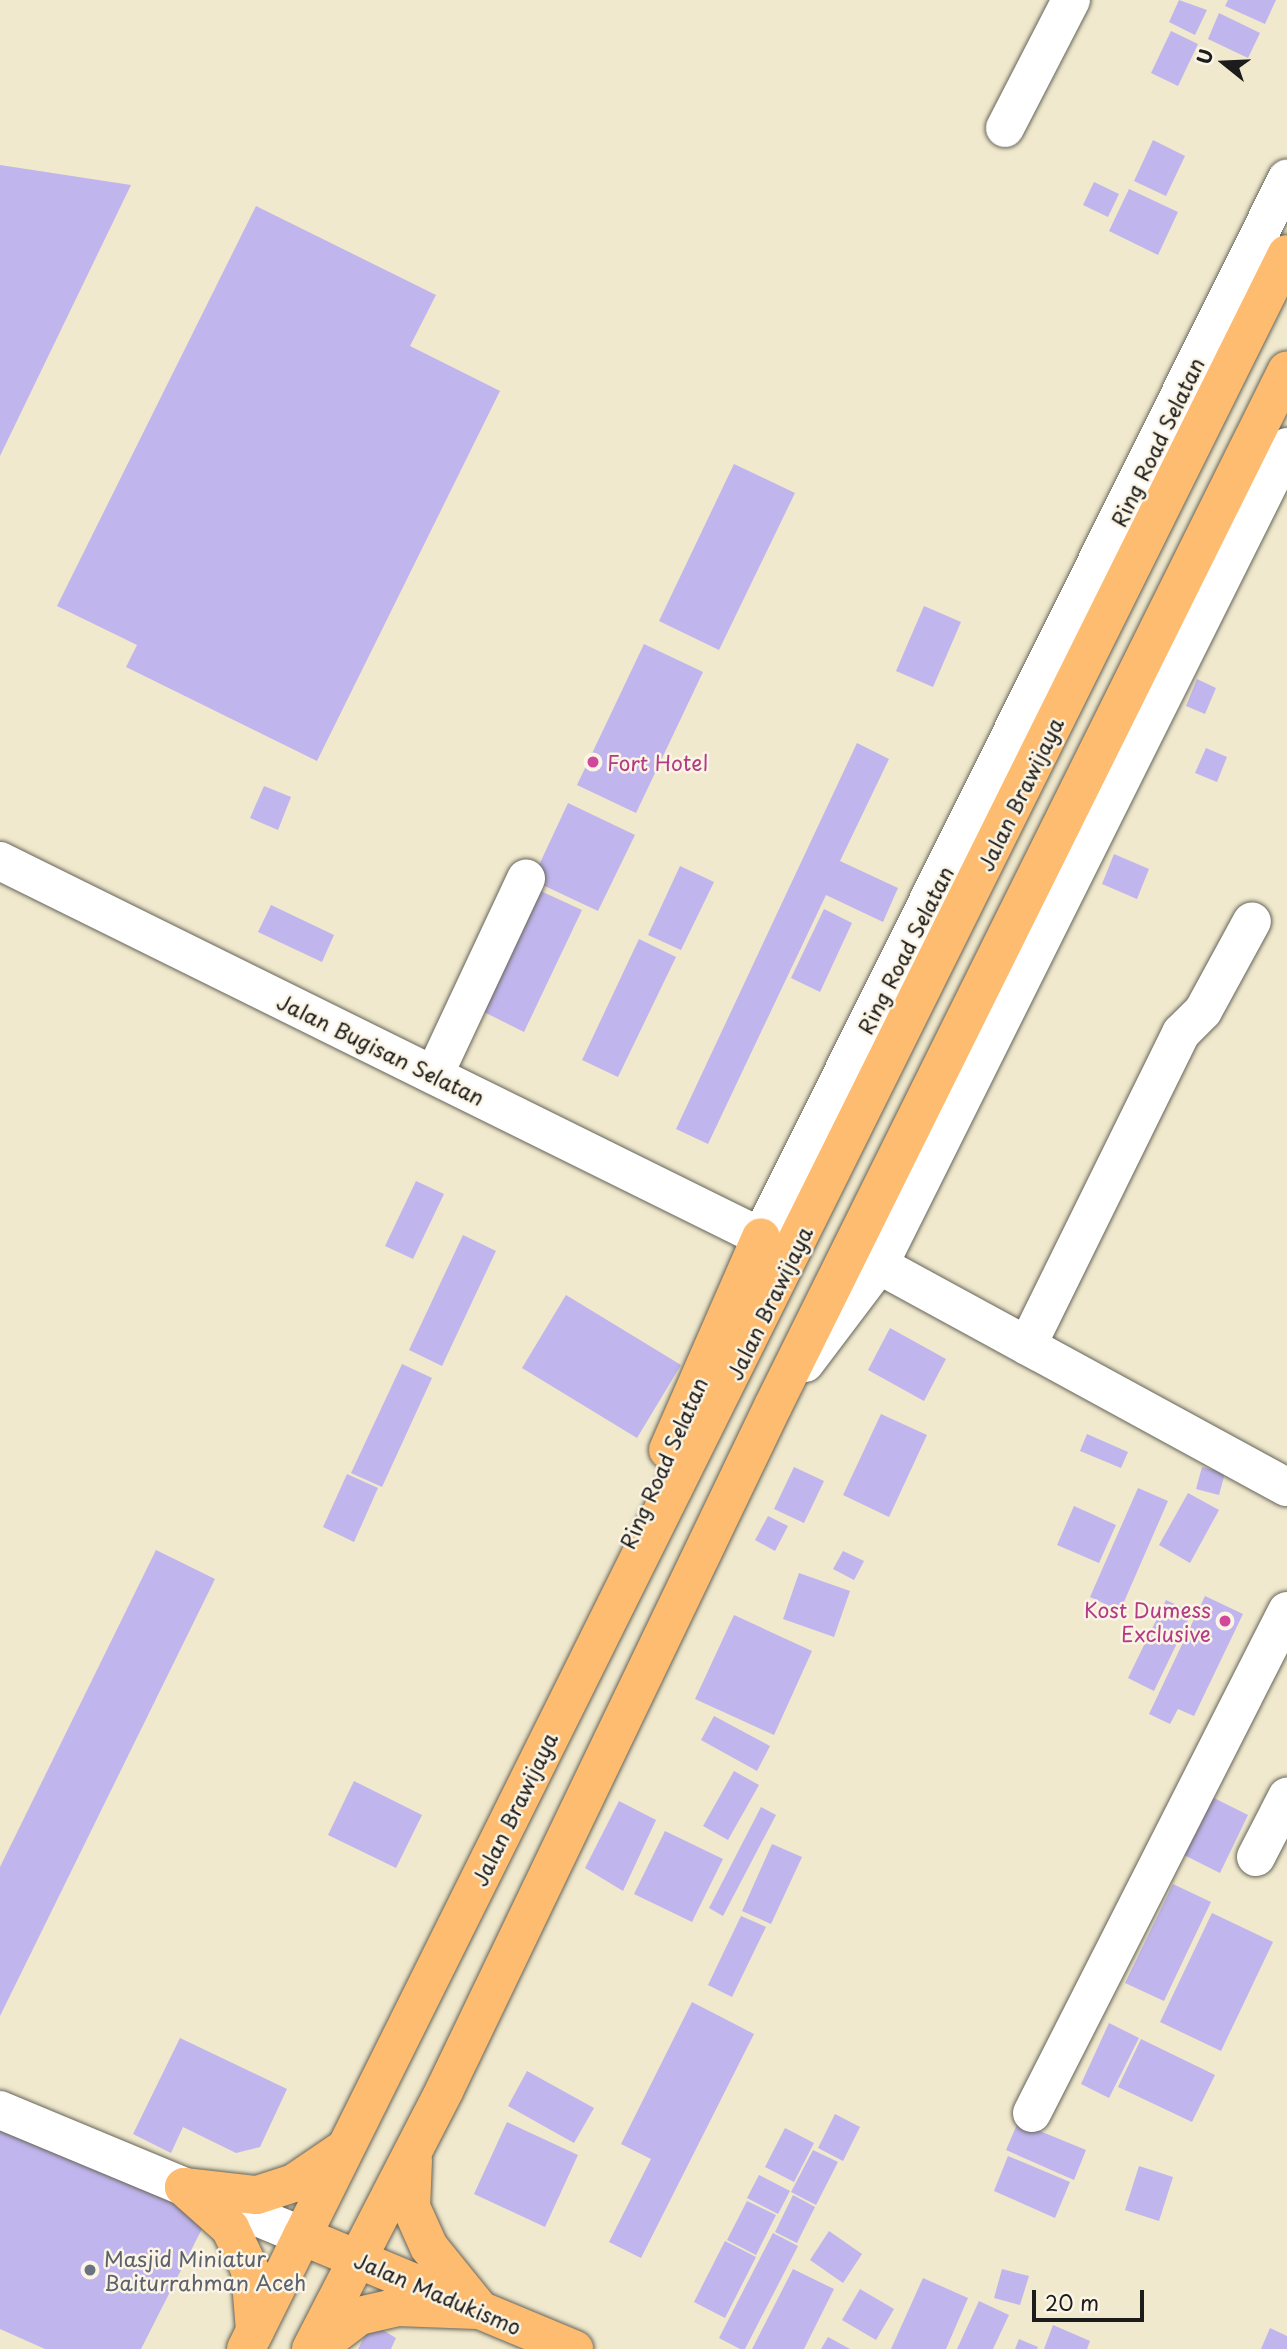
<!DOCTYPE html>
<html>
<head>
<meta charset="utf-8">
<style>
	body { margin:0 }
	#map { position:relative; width:1287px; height:2349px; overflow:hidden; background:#f0e9cd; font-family:"Playpen Sans",sans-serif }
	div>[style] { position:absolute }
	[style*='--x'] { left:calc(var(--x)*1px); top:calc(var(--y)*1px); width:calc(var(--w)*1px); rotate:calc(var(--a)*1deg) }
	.building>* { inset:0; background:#c1b5ed }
	.roads { filter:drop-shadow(0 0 2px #66645a) drop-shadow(0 0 2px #66645a) }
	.minor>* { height:38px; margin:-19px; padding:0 19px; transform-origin:19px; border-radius:19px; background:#fff }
	.major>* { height:38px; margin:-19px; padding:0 19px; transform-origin:19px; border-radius:19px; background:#fdbc6f }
	.highway>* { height:38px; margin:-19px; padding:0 19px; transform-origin:19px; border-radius:19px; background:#fdbc6f }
	.dots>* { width:19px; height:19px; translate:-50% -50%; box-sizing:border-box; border:4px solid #fcf5e5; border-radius:50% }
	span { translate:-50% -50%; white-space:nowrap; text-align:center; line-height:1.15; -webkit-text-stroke:5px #fcf5e5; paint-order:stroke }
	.street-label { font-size:21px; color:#1c1c1c }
	.hotel-label { font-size:21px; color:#b23c85 }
	.left { translate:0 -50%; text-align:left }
	.right { translate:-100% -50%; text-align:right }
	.worship-label { font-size:21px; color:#5b616d }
	.north { position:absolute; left:1189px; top:28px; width:70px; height:70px; -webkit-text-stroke:5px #fcf5e5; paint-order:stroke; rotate:288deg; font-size:19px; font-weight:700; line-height:28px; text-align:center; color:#1c1c1c }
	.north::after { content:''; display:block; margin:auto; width:24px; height:32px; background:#1c1c1c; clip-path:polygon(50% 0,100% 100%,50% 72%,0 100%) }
	.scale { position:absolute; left:1032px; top:2290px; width:112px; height:32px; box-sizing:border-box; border:4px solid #1c1c1c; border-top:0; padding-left:9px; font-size:21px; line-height:24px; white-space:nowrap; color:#1c1c1c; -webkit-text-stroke:5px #fcf5e5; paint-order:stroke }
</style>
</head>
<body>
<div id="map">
	<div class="building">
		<i style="clip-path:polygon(1179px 0,1207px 10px,1195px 35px,1169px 22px)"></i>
		<i style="clip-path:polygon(1228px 0,1276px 0,1265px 24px,1225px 6px)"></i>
		<i style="clip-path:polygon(1219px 13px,1260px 33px,1248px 58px,1208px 39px)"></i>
		<i style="clip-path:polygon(1171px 31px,1198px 44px,1178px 86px,1151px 73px)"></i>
		<i style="clip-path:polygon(1153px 140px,1185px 156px,1166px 196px,1134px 181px)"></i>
		<i style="clip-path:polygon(0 165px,131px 185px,0 456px)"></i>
		<i style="clip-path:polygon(1094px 182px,1119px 194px,1108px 217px,1083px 205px)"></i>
		<i style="clip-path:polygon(1129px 189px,1178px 212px,1158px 255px,1109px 231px)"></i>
		<i style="clip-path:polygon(256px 206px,436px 295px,410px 346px,500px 391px,317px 761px,126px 667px,137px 645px,57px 606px)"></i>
		<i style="clip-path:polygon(734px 464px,795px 493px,719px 650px,659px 621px)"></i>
		<i style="clip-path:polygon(924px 606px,961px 622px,933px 687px,896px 671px)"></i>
		<i style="clip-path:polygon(644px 644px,703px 672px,636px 813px,577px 785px)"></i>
		<i style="clip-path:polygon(1197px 679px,1216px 688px,1205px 714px,1186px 706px)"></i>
		<i style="clip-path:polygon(857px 743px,889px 759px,840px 861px,898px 888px,883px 922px,826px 895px,708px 1144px,676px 1129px)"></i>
		<i style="clip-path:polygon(1206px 748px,1227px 757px,1217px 782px,1195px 773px)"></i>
		<i style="clip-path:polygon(264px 786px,291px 797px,278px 830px,250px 818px)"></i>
		<i style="clip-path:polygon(568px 803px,635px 835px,598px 911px,532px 880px)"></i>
		<i style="clip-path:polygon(1114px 854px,1149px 869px,1137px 899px,1102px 884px)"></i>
		<i style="clip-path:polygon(680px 866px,714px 882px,681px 950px,648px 935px)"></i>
		<i style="clip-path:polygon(534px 888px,582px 910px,524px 1032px,476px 1008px)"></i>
		<i style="clip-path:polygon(271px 905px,334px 935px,322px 962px,258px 932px)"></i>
		<i style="clip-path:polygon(824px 909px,852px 923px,820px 992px,791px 978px)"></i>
		<i style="clip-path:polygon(639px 939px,676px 957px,618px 1077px,582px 1060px)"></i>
		<i style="clip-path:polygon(416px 1181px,444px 1194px,413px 1259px,385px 1246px)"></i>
		<i style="clip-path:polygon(463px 1235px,496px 1251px,442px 1366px,409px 1350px)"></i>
		<i style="clip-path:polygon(566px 1295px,681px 1365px,637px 1438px,522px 1368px)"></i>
		<i style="clip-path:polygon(890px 1328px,946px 1359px,924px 1401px,868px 1370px)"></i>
		<i style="clip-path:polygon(402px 1364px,432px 1378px,382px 1487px,351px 1473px)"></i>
		<i style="clip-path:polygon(881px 1414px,927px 1435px,889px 1517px,843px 1495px)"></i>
		<i style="clip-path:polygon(1087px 1434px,1128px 1452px,1121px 1468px,1080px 1451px)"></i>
		<i style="clip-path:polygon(794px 1467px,824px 1481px,804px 1523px,774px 1509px)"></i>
		<i style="clip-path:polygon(1202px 1467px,1225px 1473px,1219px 1495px,1196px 1489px)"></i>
		<i style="clip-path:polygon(347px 1474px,378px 1488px,354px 1542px,323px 1527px)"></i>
		<i style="clip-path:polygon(1138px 1488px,1168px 1501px,1120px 1611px,1090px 1597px)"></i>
		<i style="clip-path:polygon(1188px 1493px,1219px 1510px,1190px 1563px,1159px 1545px)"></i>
		<i style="clip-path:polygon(1074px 1506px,1116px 1525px,1099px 1563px,1057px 1545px)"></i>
		<i style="clip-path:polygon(768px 1516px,788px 1526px,775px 1551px,755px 1540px)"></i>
		<i style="clip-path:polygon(156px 1550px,215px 1579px,0 2016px,0 1867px)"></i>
		<i style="clip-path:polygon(843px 1551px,864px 1561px,854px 1580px,833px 1569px)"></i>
		<i style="clip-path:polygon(799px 1573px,850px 1591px,834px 1637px,783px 1619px)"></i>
		<i style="clip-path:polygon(1205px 1596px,1243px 1614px,1194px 1716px,1178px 1709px,1170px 1724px,1149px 1714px)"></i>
		<i style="clip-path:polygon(1166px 1600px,1192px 1612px,1154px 1691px,1128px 1678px)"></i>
		<i style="clip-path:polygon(734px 1615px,812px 1651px,774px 1735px,695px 1699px)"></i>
		<i style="clip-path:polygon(714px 1716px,770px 1746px,757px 1771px,701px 1740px)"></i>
		<i style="clip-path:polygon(734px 1771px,759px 1785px,728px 1840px,703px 1826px)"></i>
		<i style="clip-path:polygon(354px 1781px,422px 1815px,396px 1868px,328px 1835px)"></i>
		<i style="clip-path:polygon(1210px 1796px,1248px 1815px,1220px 1873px,1182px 1854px)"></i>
		<i style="clip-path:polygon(619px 1801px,656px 1820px,623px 1891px,585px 1868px)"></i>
		<i style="clip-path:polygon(761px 1807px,776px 1815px,723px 1916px,709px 1908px)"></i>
		<i style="clip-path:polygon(665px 1831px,723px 1859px,692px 1922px,634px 1894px)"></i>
		<i style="clip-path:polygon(772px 1844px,802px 1857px,771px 1924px,742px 1911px)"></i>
		<i style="clip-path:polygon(1173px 1884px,1211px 1902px,1164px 2001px,1125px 1983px)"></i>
		<i style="clip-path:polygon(1212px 1913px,1273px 1942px,1221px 2051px,1160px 2022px)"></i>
		<i style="clip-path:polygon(741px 1916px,766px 1927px,732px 1997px,708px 1985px)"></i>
		<i style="clip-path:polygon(692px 2002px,754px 2034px,641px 2258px,609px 2242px,651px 2159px,621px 2144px)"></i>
		<i style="clip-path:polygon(1109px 2023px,1139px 2038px,1109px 2098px,1081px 2084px)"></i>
		<i style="clip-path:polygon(180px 2038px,287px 2089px,260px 2147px,236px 2153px,183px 2127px,171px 2153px,133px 2134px)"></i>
		<i style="clip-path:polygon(1141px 2039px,1215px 2075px,1192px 2122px,1118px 2087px)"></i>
		<i style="clip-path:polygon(527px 2071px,594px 2108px,574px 2143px,508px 2106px)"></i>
		<i style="clip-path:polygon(835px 2114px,860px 2127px,843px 2161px,818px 2148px)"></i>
		<i style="clip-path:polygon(0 2122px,211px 2211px,141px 2349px,45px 2349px,0 2329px)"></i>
		<i style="clip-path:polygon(507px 2122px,578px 2155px,545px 2227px,474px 2194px)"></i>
		<i style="clip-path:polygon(1018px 2122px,1086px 2150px,1074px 2180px,1006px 2150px)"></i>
		<i style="clip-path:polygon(785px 2128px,814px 2143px,794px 2182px,765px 2167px)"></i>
		<i style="clip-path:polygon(813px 2150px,838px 2162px,816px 2205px,791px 2192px)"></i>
		<i style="clip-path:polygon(1008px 2156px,1070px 2182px,1055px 2218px,994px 2191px)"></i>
		<i style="clip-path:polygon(1139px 2166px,1173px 2177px,1159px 2221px,1125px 2210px)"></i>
		<i style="clip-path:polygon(759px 2175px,790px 2191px,778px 2214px,747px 2198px)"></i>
		<i style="clip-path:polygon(793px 2195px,815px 2207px,797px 2243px,775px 2232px)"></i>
		<i style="clip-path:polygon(747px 2201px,776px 2215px,756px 2255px,727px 2240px)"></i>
		<i style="clip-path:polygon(829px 2231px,862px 2254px,843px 2283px,810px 2260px)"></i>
		<i style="clip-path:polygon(773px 2233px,798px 2246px,745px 2349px,740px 2349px,719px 2338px)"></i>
		<i style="clip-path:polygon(725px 2241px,756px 2257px,725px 2318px,694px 2302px)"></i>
		<i style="clip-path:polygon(793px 2269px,834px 2289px,804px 2349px,752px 2349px)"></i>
		<i style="clip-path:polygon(1002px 2269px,1029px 2276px,1020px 2305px,994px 2298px)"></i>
		<i style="clip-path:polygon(923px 2278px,968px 2298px,946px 2349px,891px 2349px)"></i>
		<i style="clip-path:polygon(860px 2289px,894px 2309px,876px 2340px,842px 2320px)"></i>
		<i style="clip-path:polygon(979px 2301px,1009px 2315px,993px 2349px,957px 2349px)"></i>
		<i style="clip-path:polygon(371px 2323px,396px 2338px,391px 2349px,358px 2349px)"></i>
		<i style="clip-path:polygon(1053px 2325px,1090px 2341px,1087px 2349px,1044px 2349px)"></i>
		<i style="clip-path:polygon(1270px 2328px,1287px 2336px,1287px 2349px,1261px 2349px)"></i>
		<i style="clip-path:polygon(828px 2337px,850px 2349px,821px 2349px)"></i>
		<i style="clip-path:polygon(1019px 2339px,1038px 2347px,1037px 2349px,1015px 2349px)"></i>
	</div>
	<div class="roads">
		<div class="minor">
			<i style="--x:1005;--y:128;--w:144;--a:-62.7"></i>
			<i style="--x:0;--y:861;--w:849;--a:26.29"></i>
			<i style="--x:761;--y:1237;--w:1182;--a:-63.57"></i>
			<i style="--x:434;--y:1075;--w:217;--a:-64.9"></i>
			<i style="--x:879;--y:1265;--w:464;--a:28.6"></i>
			<i style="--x:1027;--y:1346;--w:349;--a:-63.8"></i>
			<i style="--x:1181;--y:1033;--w:31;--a:-45"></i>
			<i style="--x:1203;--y:1011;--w:102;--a:-61.4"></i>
			<i style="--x:805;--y:1363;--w:123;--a:-52.9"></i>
			<i style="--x:879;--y:1265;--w:914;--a:-63.49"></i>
			<i style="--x:1256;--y:1857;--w:68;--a:-62.7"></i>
			<i style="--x:0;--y:2110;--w:327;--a:22.6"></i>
			<i style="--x:1032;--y:2113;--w:563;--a:-63.07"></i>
		</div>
		<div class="major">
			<i style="--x:302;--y:2236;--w:295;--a:22.6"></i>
		</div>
		<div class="highway">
			<i style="--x:668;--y:1450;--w:232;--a:-66.4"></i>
			<i style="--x:413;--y:2160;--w:47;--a:92.4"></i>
			<i style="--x:411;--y:2207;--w:44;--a:65.8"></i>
			<i style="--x:429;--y:2247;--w:81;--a:51"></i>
			<i style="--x:184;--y:2187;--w:73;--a:6.3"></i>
			<i style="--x:257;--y:2195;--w:39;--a:-18"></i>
			<i style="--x:294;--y:2183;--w:60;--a:-34.2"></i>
			<i style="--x:184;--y:2187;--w:62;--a:41.7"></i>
			<i style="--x:230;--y:2228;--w:47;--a:64.5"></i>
			<i style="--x:250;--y:2270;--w:61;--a:85.3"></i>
			<i style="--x:246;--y:2349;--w:2339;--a:-63.58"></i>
			<i style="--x:311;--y:2349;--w:292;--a:-62.7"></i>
			<i style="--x:445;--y:2089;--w:758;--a:-64.35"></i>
			<i style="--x:773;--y:1406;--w:1156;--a:-63.61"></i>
			<i style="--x:316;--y:2349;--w:54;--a:-37.5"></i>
			<i style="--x:359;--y:2316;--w:39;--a:-13"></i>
			<i style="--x:397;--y:2307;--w:83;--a:2.1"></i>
		</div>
	</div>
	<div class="dots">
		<i style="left:593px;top:762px;background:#d1479c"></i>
		<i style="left:1225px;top:1621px;background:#d1479c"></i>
		<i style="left:90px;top:2270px;background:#6b7280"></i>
	</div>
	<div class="street-label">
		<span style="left:1157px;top:442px;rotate:-64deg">Ring Road Selatan</span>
		<span style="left:1020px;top:794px;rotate:-64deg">Jalan Brawijaya</span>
		<span style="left:905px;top:950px;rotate:-63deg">Ring Road Selatan</span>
		<span style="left:381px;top:1049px;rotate:26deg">Jalan Bugisan Selatan</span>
		<span style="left:769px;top:1303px;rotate:-64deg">Jalan Brawijaya</span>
		<span style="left:663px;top:1463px;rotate:-66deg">Ring Road Selatan</span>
		<span style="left:514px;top:1809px;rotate:-64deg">Jalan Brawijaya</span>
		<span style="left:438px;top:2293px;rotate:23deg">Jalan Madukismo</span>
	</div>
	<div class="hotel-label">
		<span class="left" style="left:607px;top:762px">Fort Hotel</span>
		<span class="right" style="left:1211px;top:1621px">Kost Dumess<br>Exclusive</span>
	</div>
	<div class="worship-label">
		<span class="left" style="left:104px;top:2270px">Masjid Miniatur<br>Baiturrahman Aceh</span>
	</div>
	<div class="north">U</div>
	<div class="scale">20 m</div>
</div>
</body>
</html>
